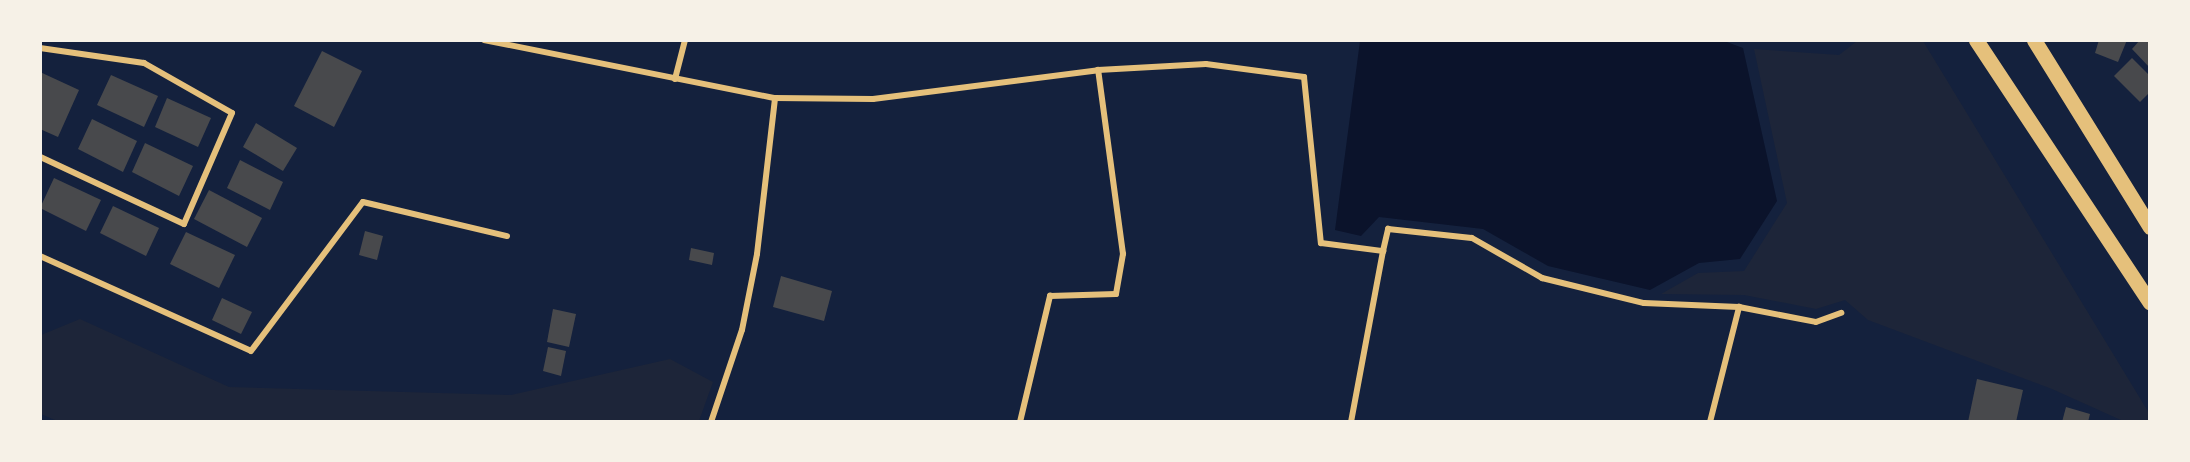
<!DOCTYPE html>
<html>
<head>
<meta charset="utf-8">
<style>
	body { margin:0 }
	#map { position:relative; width:2190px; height:462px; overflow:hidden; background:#14213d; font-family:"Source Sans 3",sans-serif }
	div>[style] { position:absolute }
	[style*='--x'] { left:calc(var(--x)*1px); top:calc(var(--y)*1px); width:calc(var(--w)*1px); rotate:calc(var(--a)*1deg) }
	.green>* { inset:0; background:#1d2539 }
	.water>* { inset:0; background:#0b132b }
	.building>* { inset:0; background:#48494c }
	.minor>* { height:6px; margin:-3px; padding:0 3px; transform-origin:3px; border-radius:3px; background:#e5c07b }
	.primary>* { height:15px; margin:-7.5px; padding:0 7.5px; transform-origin:7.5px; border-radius:7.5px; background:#e5c07b }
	span { translate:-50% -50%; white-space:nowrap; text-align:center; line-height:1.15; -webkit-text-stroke:6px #f6f1e7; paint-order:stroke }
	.frame { position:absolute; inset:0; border:42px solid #f6f1e7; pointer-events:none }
</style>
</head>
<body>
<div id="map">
	<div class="green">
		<i style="clip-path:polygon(1857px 41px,1923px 41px,2149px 413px,2149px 421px,2123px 421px,2052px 389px,1868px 320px,1845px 300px,1816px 309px,1744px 295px,1661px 294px,1698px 273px,1744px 271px,1787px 203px,1754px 49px,1839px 55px)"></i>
		<i style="clip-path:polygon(80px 319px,229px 387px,511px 395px,670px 359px,713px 382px,699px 421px,57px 421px,41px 414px,41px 335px)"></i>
	</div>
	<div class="water">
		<i style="clip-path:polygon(1603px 41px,1724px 41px,1743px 48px,1777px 201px,1740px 259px,1699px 263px,1650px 290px,1548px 266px,1483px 229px,1379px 217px,1361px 236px,1335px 230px,1360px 41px)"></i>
	</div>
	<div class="building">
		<i style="clip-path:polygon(2099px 40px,2127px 40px,2118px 62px,2095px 53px)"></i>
		<i style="clip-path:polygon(2140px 40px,2150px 40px,2150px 68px,2132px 49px)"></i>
		<i style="clip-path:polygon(322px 51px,362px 71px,334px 127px,294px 106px)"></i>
		<i style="clip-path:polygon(2132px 58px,2150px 76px,2150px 92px,2140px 102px,2114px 76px)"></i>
		<i style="clip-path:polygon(40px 72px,79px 90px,58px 137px,40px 129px)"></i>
		<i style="clip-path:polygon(111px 75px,158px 96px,144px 127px,97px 105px)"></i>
		<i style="clip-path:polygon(167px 98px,211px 118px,198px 147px,155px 127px)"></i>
		<i style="clip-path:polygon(92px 119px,137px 141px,123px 172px,78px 149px)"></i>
		<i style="clip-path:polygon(256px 123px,297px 148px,283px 171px,243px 147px)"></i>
		<i style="clip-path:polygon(145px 143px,193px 166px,179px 196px,132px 172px)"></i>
		<i style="clip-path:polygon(240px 160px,283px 182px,270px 210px,227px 188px)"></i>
		<i style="clip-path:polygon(54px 178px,101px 200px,86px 231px,40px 208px)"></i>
		<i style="clip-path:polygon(209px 190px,262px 218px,247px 247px,194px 219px)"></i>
		<i style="clip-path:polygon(113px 206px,159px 228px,146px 256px,100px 233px)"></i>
		<i style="clip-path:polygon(365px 231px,383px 236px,377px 260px,359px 255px)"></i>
		<i style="clip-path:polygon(186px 232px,235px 255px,219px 288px,170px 264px)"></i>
		<i style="clip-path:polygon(691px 248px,714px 253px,712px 265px,689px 260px)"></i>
		<i style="clip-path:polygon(781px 276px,832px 291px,824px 321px,773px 307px)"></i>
		<i style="clip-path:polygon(222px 298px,252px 312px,241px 334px,212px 320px)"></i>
		<i style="clip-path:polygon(553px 309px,576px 314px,569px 347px,547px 342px)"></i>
		<i style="clip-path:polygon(548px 347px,566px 351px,561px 376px,543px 371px)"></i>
		<i style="clip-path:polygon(1977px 379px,2023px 390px,2016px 422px,1968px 422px)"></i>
		<i style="clip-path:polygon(2066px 407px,2090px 414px,2088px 422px,2062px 422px)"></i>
	</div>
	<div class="minor">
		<i style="--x:484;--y:40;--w:297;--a:11.3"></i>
		<i style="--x:775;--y:98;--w:98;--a:0.6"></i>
		<i style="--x:873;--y:99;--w:227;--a:-7.3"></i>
		<i style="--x:1098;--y:70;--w:108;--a:-3.2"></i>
		<i style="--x:1206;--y:64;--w:99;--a:7.6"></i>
		<i style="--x:1304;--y:77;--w:167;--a:84.2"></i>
		<i style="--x:1321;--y:243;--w:63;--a:7.4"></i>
		<i style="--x:1383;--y:251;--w:23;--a:-77"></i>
		<i style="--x:1388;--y:229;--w:84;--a:6.1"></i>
		<i style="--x:1472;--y:238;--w:81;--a:29.7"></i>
		<i style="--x:1542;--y:278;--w:105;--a:13.8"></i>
		<i style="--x:1644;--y:303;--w:95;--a:2.4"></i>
		<i style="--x:1739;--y:307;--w:78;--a:11"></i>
		<i style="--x:1816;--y:322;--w:27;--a:-20"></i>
		<i style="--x:40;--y:48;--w:105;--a:8.2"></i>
		<i style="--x:144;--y:63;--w:101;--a:29.6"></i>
		<i style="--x:232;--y:113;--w:121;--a:113.4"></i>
		<i style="--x:184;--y:224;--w:159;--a:-155"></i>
		<i style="--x:675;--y:79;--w:40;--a:-75.6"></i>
		<i style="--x:40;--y:256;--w:231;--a:24.2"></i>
		<i style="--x:251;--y:351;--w:186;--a:-53.1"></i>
		<i style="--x:363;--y:202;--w:148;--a:13.3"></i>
		<i style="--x:711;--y:422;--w:97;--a:-71.4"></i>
		<i style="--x:742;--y:330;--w:77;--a:-78.8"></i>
		<i style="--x:757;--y:254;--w:157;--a:-83.4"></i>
		<i style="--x:1020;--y:422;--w:130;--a:-76.6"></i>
		<i style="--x:1050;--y:296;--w:66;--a:-1.7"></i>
		<i style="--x:1116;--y:294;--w:41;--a:-80.1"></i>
		<i style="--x:1123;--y:254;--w:186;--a:-97.7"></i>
		<i style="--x:1351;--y:422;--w:174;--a:-79.4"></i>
		<i style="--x:1710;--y:422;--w:119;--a:-75.8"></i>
	</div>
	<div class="primary">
		<i style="--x:1976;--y:40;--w:315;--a:56.5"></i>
		<i style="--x:2034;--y:40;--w:220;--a:58.2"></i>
	</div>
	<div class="frame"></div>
</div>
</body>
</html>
